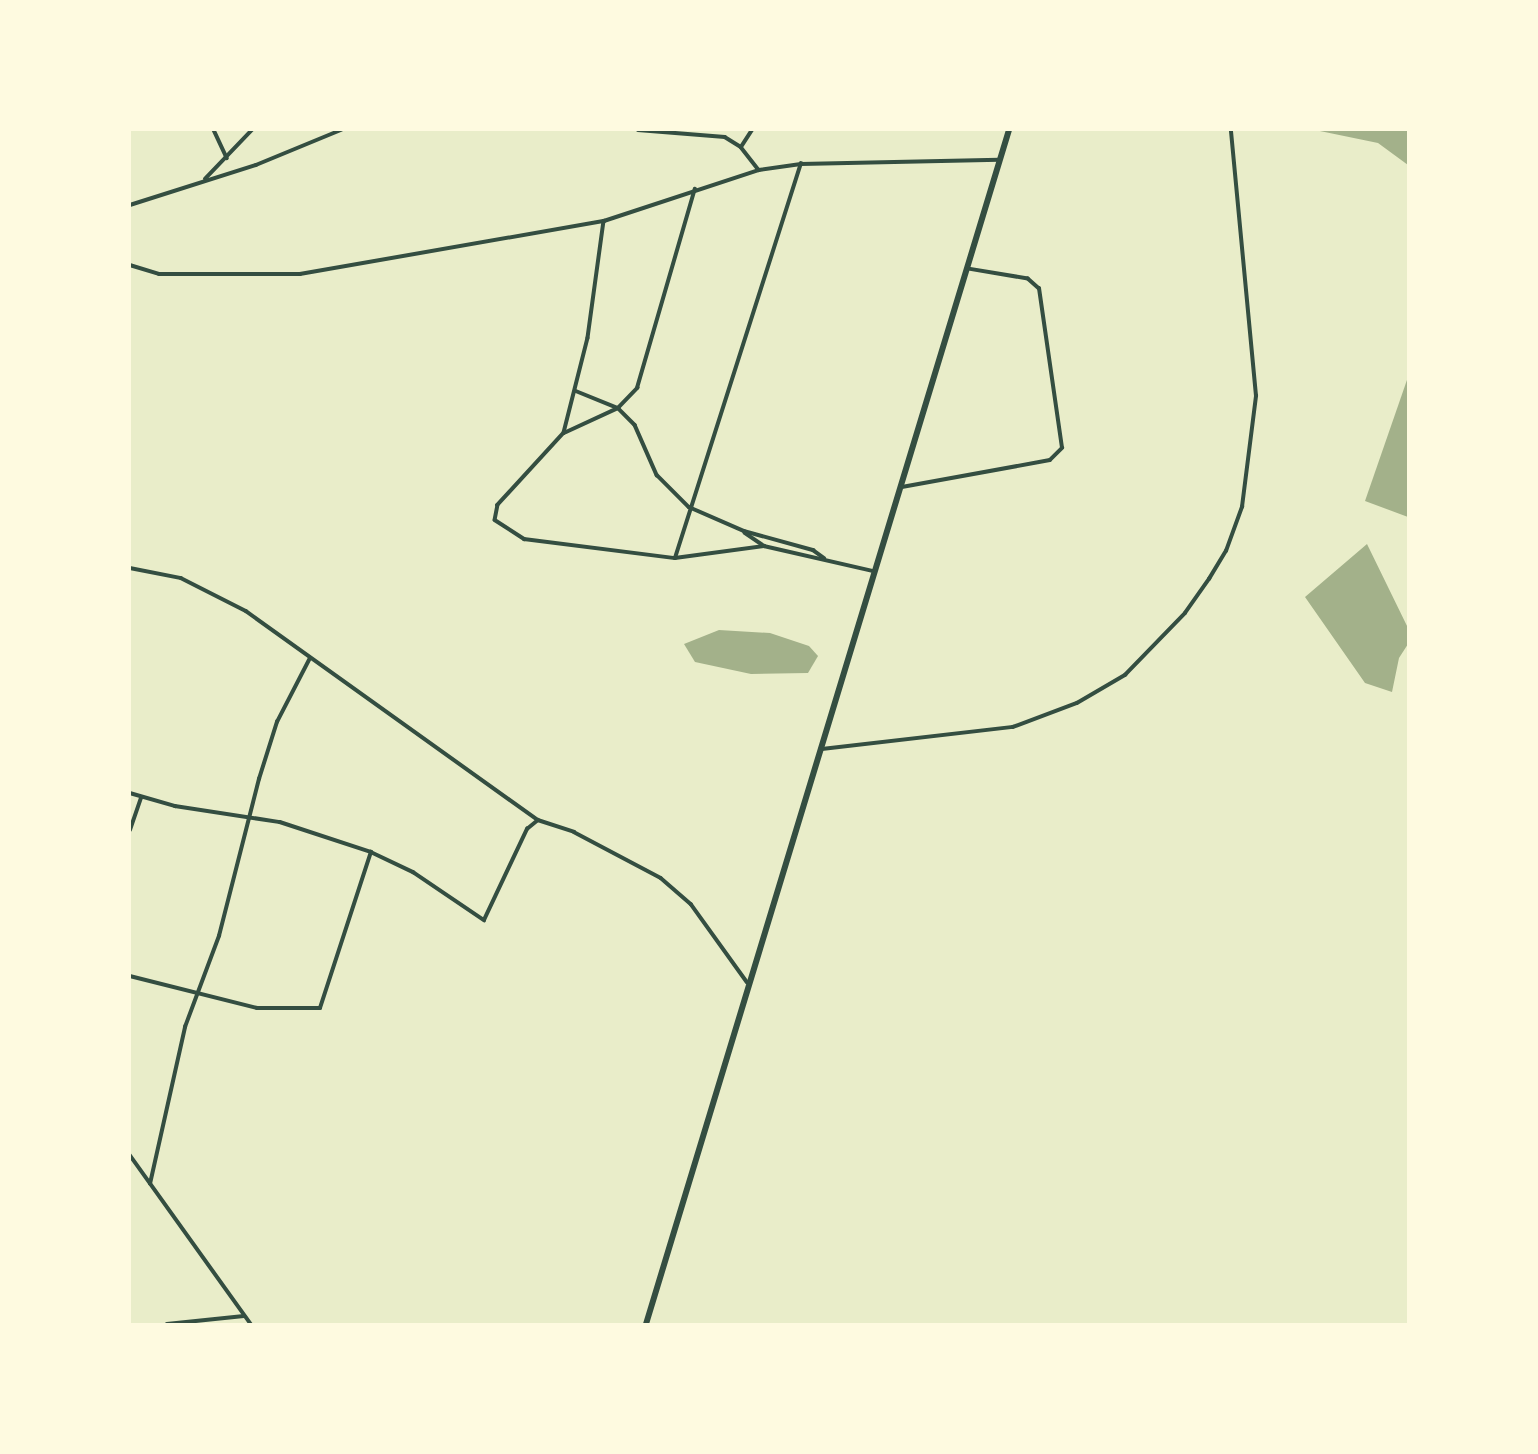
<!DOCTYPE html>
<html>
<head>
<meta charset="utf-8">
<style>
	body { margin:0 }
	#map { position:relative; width:1538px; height:1454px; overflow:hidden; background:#e9edc9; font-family:Commissioner,sans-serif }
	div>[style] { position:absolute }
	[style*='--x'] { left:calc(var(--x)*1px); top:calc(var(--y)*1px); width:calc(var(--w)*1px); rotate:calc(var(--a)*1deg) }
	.water>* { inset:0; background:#a3b18a }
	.minor>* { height:3.5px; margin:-1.75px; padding:0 1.75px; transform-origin:1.75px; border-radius:1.75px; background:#344e41 }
	.primary>* { height:6px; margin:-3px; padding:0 3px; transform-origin:3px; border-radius:3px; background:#344e41 }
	span { translate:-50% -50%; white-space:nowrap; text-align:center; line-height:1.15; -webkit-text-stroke:6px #fefae0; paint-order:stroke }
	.frame { position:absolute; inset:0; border:131px solid #fefae0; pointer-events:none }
</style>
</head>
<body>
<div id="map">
	<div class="water">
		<i style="clip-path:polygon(1315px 130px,1408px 130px,1408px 165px,1378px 143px)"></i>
		<i style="clip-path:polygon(1408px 377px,1408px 517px,1365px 501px)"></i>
		<i style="clip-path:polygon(1367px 544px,1408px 628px,1408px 644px,1399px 658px,1392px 692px,1365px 683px,1305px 597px)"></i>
		<i style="clip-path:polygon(719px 630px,770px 633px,809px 646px,818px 656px,808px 673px,751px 674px,695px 662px,684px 644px)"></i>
	</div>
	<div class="minor">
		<i style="--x:214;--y:130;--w:31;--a:65"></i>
		<i style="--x:638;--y:130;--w:87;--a:4.6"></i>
		<i style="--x:725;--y:137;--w:19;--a:32"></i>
		<i style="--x:741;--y:147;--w:29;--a:52"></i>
		<i style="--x:741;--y:147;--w:20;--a:-57"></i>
		<i style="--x:205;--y:179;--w:68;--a:-46.2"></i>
		<i style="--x:130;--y:205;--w:132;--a:-17.6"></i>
		<i style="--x:256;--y:165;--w:92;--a:-22.4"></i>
		<i style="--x:604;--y:221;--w:118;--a:97.8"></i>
		<i style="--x:588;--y:338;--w:98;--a:104.2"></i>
		<i style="--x:564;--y:433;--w:98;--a:132.5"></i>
		<i style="--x:498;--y:505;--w:15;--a:101"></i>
		<i style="--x:495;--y:520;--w:35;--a:33"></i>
		<i style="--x:524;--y:539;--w:152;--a:7.2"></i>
		<i style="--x:675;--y:558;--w:90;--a:-7.7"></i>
		<i style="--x:130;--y:265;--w:30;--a:17"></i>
		<i style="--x:159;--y:274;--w:141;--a:0"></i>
		<i style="--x:300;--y:274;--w:309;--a:-9.9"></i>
		<i style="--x:604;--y:221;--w:163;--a:-18.2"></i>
		<i style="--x:759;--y:170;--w:42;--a:-8.1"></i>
		<i style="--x:801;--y:164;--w:198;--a:-1.2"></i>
		<i style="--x:576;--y:391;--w:45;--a:22"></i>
		<i style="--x:618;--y:408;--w:24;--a:45"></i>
		<i style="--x:635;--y:425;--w:55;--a:66.3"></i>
		<i style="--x:657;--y:475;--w:45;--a:45"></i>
		<i style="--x:689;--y:507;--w:60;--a:23.6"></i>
		<i style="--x:744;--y:531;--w:72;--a:15.4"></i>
		<i style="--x:813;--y:550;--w:14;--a:36"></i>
		<i style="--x:564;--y:433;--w:60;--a:-24.8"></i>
		<i style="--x:618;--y:408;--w:28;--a:-46"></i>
		<i style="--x:637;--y:388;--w:207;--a:-73.8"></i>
		<i style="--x:902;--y:487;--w:150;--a:-10.3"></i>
		<i style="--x:1050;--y:460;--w:17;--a:-45"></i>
		<i style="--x:1062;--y:448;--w:161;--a:-98.2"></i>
		<i style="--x:1039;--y:289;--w:15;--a:-138"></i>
		<i style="--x:1028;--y:279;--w:61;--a:-170.5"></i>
		<i style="--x:745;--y:533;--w:23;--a:34"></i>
		<i style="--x:764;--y:546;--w:112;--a:12.9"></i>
		<i style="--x:675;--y:558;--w:414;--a:-72.3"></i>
		<i style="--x:130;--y:568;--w:52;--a:11.1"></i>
		<i style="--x:181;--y:578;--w:73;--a:26.9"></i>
		<i style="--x:246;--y:611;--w:359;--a:35.6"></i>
		<i style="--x:538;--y:820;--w:38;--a:18"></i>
		<i style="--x:574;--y:832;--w:98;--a:27.9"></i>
		<i style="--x:661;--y:878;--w:40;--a:41"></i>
		<i style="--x:691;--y:904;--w:96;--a:54.3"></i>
		<i style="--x:822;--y:749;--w:192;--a:-6.6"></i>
		<i style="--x:1013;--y:727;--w:68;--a:-20.6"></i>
		<i style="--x:1077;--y:703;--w:56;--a:-30.3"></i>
		<i style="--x:1125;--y:675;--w:86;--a:-45.9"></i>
		<i style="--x:1185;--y:613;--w:42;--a:-54.8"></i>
		<i style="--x:1209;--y:579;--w:33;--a:-59"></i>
		<i style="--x:1226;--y:551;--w:47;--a:-70"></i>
		<i style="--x:1242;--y:507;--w:112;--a:-82.8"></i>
		<i style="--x:1256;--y:396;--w:267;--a:-95.4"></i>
		<i style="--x:130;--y:793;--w:47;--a:16.1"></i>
		<i style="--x:175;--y:806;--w:106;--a:8.7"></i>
		<i style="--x:280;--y:822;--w:96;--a:18.2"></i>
		<i style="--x:371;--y:852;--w:47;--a:25.5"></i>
		<i style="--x:413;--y:872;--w:86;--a:34.1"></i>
		<i style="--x:484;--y:920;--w:101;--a:-64.7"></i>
		<i style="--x:527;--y:829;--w:14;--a:-39"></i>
		<i style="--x:130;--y:830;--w:34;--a:-71"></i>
		<i style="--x:130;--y:976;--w:131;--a:14.1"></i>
		<i style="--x:257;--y:1008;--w:63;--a:0"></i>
		<i style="--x:320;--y:1008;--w:164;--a:-71.9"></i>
		<i style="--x:130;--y:1155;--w:208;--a:54.4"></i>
		<i style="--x:150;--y:1184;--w:161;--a:-77.4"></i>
		<i style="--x:185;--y:1027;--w:97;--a:-69.5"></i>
		<i style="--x:219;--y:936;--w:162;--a:-75.7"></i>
		<i style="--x:259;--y:779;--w:60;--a:-72.5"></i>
		<i style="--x:277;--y:722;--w:70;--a:-62.7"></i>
		<i style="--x:167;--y:1324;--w:77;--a:-5.9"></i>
	</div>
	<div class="primary">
		<i style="--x:646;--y:1324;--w:1248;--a:-73.09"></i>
	</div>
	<div class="frame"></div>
</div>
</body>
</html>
